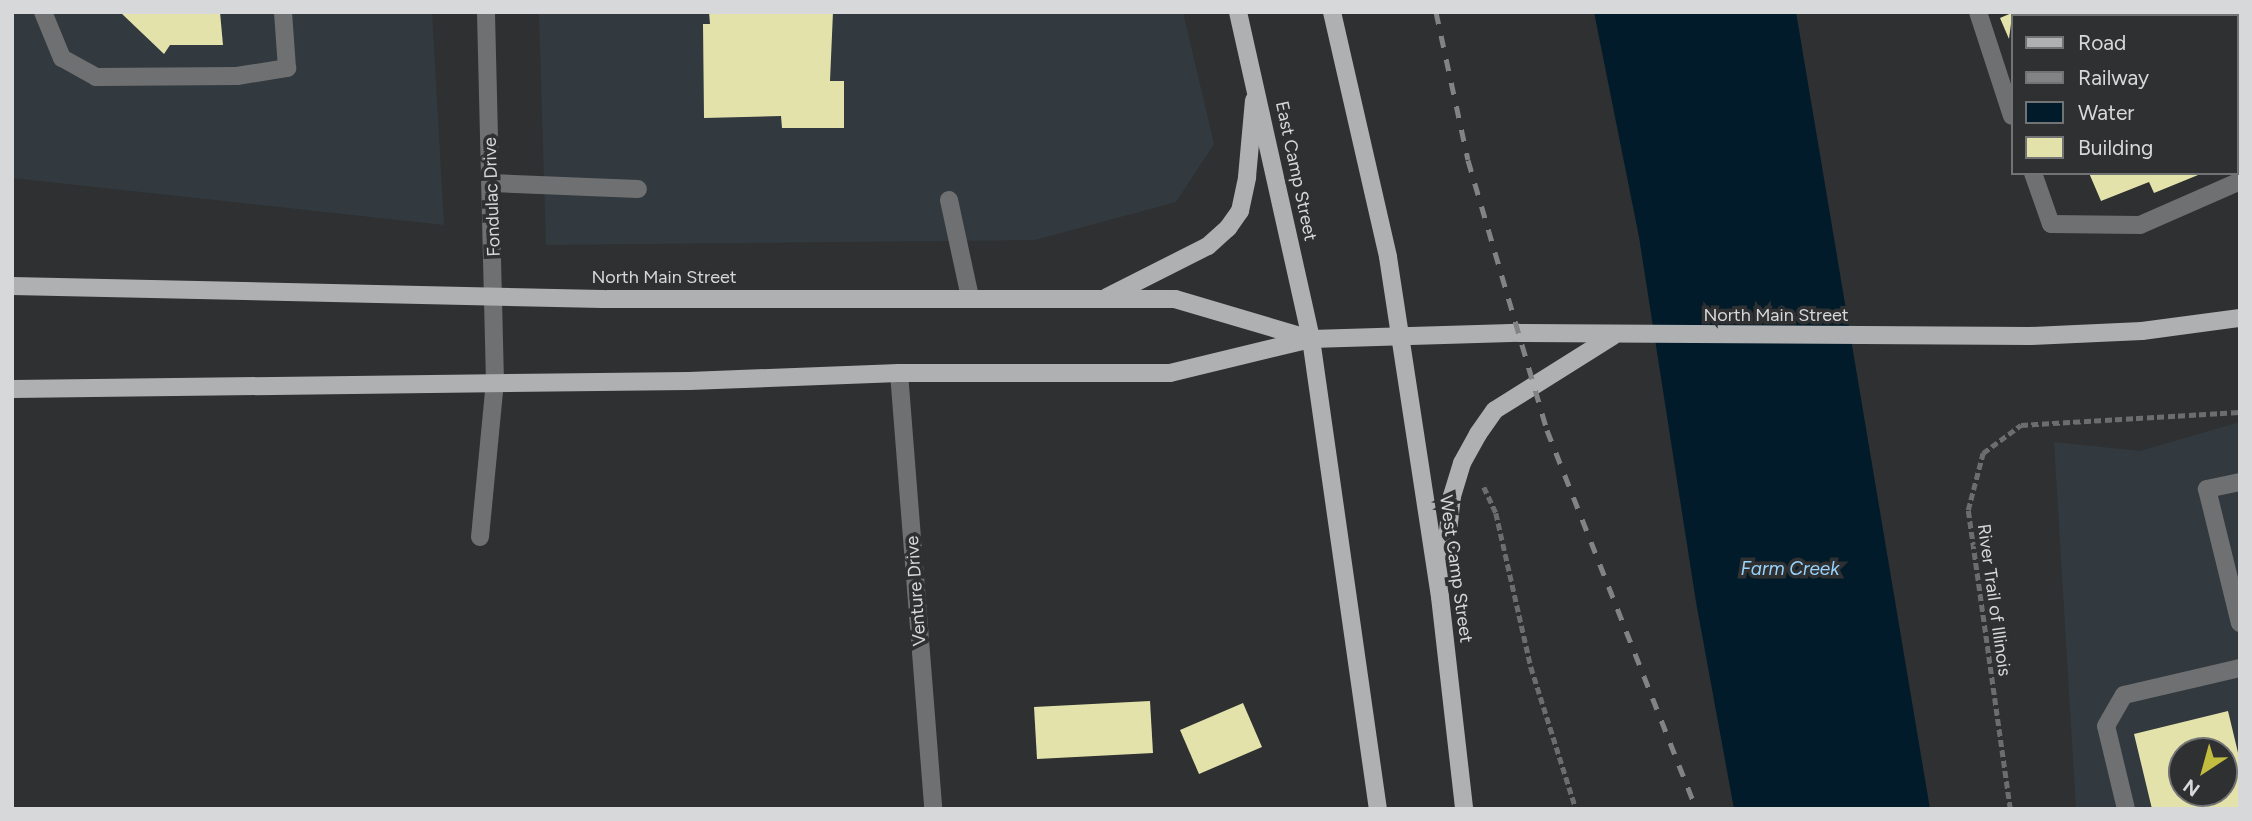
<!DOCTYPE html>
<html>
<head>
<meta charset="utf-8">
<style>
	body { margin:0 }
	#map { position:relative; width:2252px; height:821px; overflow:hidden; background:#2e3031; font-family:Figtree,sans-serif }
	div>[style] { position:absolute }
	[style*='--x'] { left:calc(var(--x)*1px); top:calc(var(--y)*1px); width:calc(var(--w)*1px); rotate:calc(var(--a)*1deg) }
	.built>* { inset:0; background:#323a3f }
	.water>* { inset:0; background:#021b2a }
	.building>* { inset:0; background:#e3e2ab }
	.path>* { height:4.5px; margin-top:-2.25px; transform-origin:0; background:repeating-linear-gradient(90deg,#6b6d6e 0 7px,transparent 0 10.5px) }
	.minor>* { height:18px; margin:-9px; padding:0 9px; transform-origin:9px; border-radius:9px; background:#6f7071 }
	.major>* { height:18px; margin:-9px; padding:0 9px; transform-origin:9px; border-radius:9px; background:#aeb0b2 }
	.rail>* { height:5px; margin-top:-2.5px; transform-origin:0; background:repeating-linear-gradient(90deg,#818384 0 12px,transparent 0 24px) }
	span { translate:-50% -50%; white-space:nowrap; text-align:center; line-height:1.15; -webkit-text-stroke:7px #2e3031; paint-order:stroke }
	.street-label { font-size:18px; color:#d7d8d9 }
	.water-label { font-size:19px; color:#99d3fb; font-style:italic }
	.frame { position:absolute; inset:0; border:14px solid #d7d8d9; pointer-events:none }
	.legend { position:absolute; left:2011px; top:14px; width:228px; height:161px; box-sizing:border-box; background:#2e3031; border:2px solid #727374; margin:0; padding:9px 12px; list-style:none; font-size:21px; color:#d7d8d9 }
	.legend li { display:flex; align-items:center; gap:14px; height:35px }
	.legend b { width:35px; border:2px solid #727374 }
	.north { position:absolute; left:2168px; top:737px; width:70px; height:70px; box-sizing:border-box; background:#2e3031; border:2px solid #727374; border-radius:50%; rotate:216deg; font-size:19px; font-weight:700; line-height:28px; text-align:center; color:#d7d8d9 }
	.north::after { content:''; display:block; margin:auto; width:24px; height:32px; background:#c2bd3f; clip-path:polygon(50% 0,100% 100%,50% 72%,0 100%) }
</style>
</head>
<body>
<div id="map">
	<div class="built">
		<i style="clip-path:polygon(12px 12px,432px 12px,444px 225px,12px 178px)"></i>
		<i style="clip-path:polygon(539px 12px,1183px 12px,1214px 144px,1176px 202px,1035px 240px,546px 245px)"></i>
		<i style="clip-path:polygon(evenodd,2240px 422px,2240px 809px,2076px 809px,2054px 442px,2140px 451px,2240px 422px,2182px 751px,2224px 751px,2224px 793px,2182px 793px,2182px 751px)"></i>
	</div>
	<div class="water">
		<i style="clip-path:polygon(1594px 12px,1796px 12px,1930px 809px,1734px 809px,1696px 602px,1639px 237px)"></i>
	</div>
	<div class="building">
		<i style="clip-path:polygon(120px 12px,220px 12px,223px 45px,170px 45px,164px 54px)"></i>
		<i style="clip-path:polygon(709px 12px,833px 12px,830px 81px,844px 81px,844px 128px,782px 128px,781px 116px,704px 118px,703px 24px,710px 24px)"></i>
		<i style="clip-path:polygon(2014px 12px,2159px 12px,2160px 16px,2012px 16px,2009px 39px,2000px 18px)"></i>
		<i style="clip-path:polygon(2089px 173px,2203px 173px,2154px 193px,2149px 182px,2101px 201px)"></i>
		<i style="clip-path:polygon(1150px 701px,1153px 753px,1037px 759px,1034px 707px)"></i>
		<i style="clip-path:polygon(1243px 703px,1262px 747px,1199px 774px,1180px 730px)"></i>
		<i style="clip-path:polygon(evenodd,2228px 711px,2240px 761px,2240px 809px,2152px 809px,2134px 734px,2228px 711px,2182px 751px,2224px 751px,2224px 793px,2182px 793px,2182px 751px)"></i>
	</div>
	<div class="path">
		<i style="--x:1484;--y:487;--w:29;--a:65"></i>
		<i style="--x:1496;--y:513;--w:158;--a:77.2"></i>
		<i style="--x:1531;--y:667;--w:149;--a:72.4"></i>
		<i style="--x:2010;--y:809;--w:302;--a:-98"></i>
		<i style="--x:1968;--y:510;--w:59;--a:-75.3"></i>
		<i style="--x:1983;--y:453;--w:47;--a:-36.4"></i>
		<i style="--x:2021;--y:425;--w:219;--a:-3.4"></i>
	</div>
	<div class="minor">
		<i style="--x:43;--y:12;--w:50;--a:67.6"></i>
		<i style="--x:62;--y:58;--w:39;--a:29"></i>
		<i style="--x:96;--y:77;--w:141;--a:-0.4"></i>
		<i style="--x:237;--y:76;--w:51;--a:-9.1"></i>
		<i style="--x:287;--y:68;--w:56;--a:-94.1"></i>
		<i style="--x:1978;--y:12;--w:109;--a:71.9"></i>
		<i style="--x:2236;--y:26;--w:9;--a:63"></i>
		<i style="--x:2033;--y:173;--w:54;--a:70.6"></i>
		<i style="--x:2051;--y:224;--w:89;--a:0.6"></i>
		<i style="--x:2140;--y:225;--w:109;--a:-23.7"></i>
		<i style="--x:492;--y:183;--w:146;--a:2.4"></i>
		<i style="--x:949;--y:200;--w:99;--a:77.8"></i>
		<i style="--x:899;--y:373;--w:437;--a:85.5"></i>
		<i style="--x:2240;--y:482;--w:34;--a:168"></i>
		<i style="--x:2207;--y:489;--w:138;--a:76.2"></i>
		<i style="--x:480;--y:537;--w:156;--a:-84.5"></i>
		<i style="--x:495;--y:382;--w:370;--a:-91.4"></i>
		<i style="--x:2126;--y:809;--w:85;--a:-103.5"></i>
		<i style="--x:2106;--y:726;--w:36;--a:-60"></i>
		<i style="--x:2124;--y:695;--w:119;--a:-13.1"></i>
	</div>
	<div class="major">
		<i style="--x:1238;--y:12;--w:335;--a:77.4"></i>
		<i style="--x:1311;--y:339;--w:475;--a:81.9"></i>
		<i style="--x:1332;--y:12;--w:251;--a:77.1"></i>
		<i style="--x:1388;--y:257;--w:344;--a:81.3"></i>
		<i style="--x:1440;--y:597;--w:213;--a:83.5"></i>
		<i style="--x:12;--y:286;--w:590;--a:1.26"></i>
		<i style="--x:602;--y:299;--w:573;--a:0"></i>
		<i style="--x:1175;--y:299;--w:138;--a:16.5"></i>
		<i style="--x:1107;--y:297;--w:113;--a:-26.8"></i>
		<i style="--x:1208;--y:246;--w:27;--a:-42"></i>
		<i style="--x:1228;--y:228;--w:21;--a:-55"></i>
		<i style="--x:1240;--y:211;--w:35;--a:-78"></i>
		<i style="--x:1247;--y:177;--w:77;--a:-84.8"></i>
		<i style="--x:12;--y:389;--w:677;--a:-0.68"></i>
		<i style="--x:689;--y:381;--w:210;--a:-2.2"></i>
		<i style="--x:899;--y:373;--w:271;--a:0"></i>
		<i style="--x:1170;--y:373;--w:145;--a:-13.6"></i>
		<i style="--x:1311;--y:339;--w:208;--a:-1.7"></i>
		<i style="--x:1519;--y:333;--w:511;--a:0.34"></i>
		<i style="--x:2030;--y:336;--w:112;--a:-2.6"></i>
		<i style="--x:2142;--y:331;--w:99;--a:-7.6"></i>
		<i style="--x:1443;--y:575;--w:80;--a:-83.5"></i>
		<i style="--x:1452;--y:496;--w:34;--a:-73"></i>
		<i style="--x:1462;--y:463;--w:33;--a:-61"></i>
		<i style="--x:1478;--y:434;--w:29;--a:-55"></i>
		<i style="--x:1495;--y:410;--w:139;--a:-32.1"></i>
	</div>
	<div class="rail">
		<i style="--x:1436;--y:12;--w:151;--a:77.8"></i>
		<i style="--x:1468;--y:160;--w:281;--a:73.7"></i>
		<i style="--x:1547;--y:430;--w:407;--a:68.5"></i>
	</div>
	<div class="street-label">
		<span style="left:1296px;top:171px;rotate:78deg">East Camp Street</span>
		<span style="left:492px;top:197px;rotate:-92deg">Fondulac Drive</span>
		<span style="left:664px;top:277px">North Main Street</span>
		<span style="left:1776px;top:315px">North Main Street</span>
		<span style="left:1456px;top:569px;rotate:82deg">West Camp Street</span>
		<span style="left:916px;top:591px;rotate:-94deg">Venture Drive</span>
		<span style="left:1994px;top:600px;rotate:82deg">River Trail of Illinois</span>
	</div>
	<div class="water-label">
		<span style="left:1790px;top:569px">Farm Creek</span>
	</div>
	<div class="frame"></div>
	<ul class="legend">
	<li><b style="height:9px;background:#aeb0b2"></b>Road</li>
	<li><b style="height:9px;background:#818384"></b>Railway</li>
	<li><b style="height:19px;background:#021b2a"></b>Water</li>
	<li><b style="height:19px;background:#e3e2ab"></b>Building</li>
	</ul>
	<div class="north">N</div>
</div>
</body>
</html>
